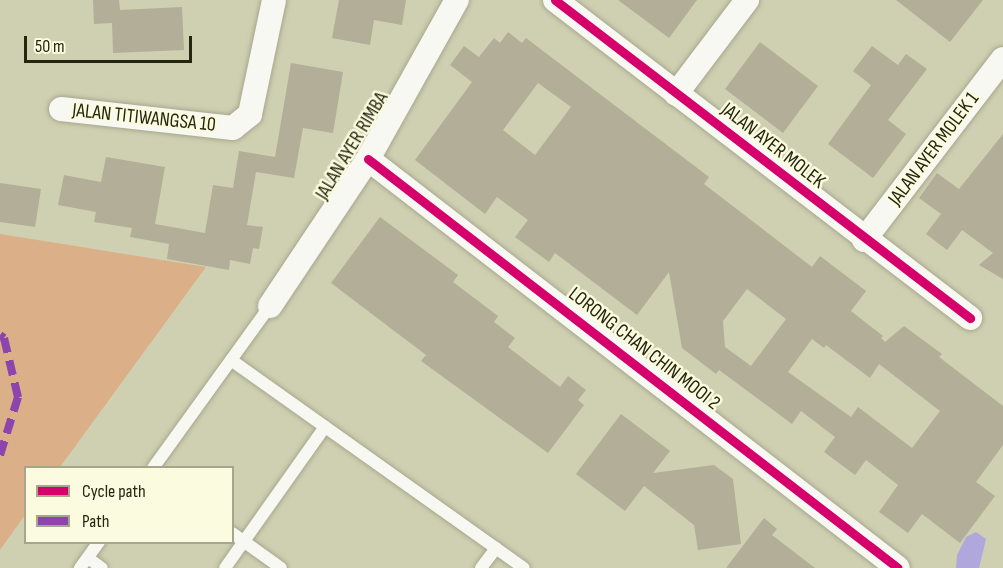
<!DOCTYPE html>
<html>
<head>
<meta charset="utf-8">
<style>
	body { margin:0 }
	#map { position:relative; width:1003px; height:568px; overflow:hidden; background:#cfd0b1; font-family:"Sofia Sans Condensed",sans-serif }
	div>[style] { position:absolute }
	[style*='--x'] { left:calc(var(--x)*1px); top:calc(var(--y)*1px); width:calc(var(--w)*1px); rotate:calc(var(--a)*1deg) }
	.green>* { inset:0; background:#dbaf88 }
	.water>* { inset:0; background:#b0a7dd }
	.building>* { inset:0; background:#b2ae97 }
	.roads { filter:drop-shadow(0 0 2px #a7a78f) drop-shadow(0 0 2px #a7a78f) }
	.service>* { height:12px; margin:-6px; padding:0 6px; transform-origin:6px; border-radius:6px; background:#f8f8f3 }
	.minor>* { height:24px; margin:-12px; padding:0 12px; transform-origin:12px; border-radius:12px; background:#f8f8f3 }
	.quiet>* { height:8px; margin-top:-4px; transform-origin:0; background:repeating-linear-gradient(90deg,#8e44ad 0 15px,transparent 0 23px) }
	.cycleway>* { height:9px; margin:-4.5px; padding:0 4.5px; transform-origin:4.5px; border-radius:4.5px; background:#d6006c }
	span { translate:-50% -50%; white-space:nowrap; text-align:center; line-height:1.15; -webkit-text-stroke:5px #fafbdf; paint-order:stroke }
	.street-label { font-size:20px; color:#262610 }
	.legend { position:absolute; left:24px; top:466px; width:210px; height:78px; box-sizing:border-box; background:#fafbdf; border:2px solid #a5a68c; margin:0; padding:8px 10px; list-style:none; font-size:18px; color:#262610 }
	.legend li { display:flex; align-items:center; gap:12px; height:30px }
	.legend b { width:30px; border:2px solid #a5a68c }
	.scale { position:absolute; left:24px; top:36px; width:168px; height:27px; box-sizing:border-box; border:3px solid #262610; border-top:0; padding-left:8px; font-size:18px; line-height:21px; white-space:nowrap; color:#262610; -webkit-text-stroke:4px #fafbdf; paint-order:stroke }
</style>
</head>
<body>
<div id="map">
	<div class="green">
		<i style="clip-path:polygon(0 234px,206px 267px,60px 467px,26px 468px,25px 515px,0 550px)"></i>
	</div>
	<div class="water">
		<i style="clip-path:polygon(976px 532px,986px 539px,979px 568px,956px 568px,957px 555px,966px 537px)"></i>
	</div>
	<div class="building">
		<i style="clip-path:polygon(93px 0,119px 0,120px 10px,182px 7px,184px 50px,113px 53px,112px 23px,94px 24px)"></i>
		<i style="clip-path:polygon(339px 0,406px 0,402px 25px,374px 20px,370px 45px,332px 38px)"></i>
		<i style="clip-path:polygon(618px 0,697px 0,669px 38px)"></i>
		<i style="clip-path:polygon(896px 0,983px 0,950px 42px)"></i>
		<i style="clip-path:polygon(evenodd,508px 32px,522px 43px,526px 38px,709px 177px,704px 184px,812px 267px,820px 256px,866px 291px,851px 311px,883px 336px,881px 338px,885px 342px,904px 326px,942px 354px,939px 357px,1003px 406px,1003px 445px,976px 482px,995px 496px,960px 543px,922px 514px,908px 533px,879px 512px,898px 485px,866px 460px,855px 475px,824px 452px,835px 437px,801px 411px,792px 424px,719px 370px,716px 374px,682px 348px,669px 272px,637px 315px,555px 253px,549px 262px,515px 237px,528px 220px,497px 197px,485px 214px,415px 160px,472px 82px,450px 65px,464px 46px,479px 57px,494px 38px,500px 43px,508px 32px,538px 83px,571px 107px,535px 155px,503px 130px,538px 83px,508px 32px,747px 289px,786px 319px,751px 366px,725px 347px,723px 321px,747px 289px,508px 32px,812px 339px,824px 348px,826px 345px,870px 378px,879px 364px,940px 411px,912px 448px,858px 407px,851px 417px,788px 372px,812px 339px)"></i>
		<i style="clip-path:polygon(760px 42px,818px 86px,783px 133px,725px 89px)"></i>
		<i style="clip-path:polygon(872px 46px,898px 65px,906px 54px,927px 69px,888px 120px,906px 134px,873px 178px,828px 144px,871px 85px,853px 71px)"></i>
		<i style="clip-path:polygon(291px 63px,343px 72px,333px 133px,303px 128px,294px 178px,256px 172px,247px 225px,263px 227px,259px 249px,253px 248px,250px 264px,230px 260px,229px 270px,167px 259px,169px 244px,130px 237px,132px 228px,94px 222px,96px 212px,58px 205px,64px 175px,101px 182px,106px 157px,165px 167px,155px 224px,205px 233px,213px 185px,233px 188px,239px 151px,275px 157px)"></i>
		<i style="clip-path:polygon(1003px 134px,1003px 279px,979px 265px,993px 253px,962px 230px,947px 250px,926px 234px,941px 214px,919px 198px,937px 173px,959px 189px)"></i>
		<i style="clip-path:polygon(0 183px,41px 189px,35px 227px,0 222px)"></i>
		<i style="clip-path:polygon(380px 217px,458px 275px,453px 282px,498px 316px,494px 322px,515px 338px,508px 347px,560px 387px,568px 376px,586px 390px,578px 400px,584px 405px,548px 453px,421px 361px,426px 355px,331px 283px)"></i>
		<i style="clip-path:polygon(621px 414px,670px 451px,653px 473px,714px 465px,733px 479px,741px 544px,698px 550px,694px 525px,644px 486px,625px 511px,576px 474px)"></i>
		<i style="clip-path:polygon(764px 518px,777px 529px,772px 535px,815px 568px,726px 568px)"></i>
	</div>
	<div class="roads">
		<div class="service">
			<i style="--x:231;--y:360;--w:359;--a:35.4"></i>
			<i style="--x:153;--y:468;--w:200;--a:-54.2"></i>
			<i style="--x:232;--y:533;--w:60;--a:35.5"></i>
			<i style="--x:88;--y:558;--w:17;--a:36"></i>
			<i style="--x:80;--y:568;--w:32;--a:-54"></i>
			<i style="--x:225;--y:568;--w:173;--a:-54.7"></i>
			<i style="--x:481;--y:568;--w:25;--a:-53"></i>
		</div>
		<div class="minor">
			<i style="--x:555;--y:0;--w:523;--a:37.46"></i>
			<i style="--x:676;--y:94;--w:118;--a:-52.9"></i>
			<i style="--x:61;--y:109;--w:173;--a:6.3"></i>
			<i style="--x:233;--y:128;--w:22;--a:-39"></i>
			<i style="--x:250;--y:114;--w:116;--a:-78.1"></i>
			<i style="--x:368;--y:159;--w:669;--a:37.66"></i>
			<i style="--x:864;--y:240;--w:228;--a:-52.5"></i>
			<i style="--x:270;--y:306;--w:177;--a:-56.3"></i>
			<i style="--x:368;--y:159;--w:182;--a:-60.8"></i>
		</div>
	</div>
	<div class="quiet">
		<i style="--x:0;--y:335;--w:5;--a:37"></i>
		<i style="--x:4;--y:338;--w:61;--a:76.7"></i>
		<i style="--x:18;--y:397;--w:61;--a:107.2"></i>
	</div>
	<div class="cycleway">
		<i style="--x:555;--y:0;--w:523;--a:37.46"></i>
		<i style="--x:368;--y:159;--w:669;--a:37.66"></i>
	</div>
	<div class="street-label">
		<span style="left:144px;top:118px;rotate:6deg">JALAN TITIWANGSA 10</span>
		<span style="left:352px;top:146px;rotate:-59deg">JALAN AYER RIMBA</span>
		<span style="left:773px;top:146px;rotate:38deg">JALAN AYER MOLEK</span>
		<span style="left:934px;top:149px;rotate:-53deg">JALAN AYER MOLEK 1</span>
		<span style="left:644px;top:349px;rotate:38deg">LORONG CHAN CHIN MOOI 2</span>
	</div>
	<ul class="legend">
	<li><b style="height:8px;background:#d6006c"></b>Cycle path</li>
	<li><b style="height:8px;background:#8e44ad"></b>Path</li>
	</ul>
	<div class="scale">50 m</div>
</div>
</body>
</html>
